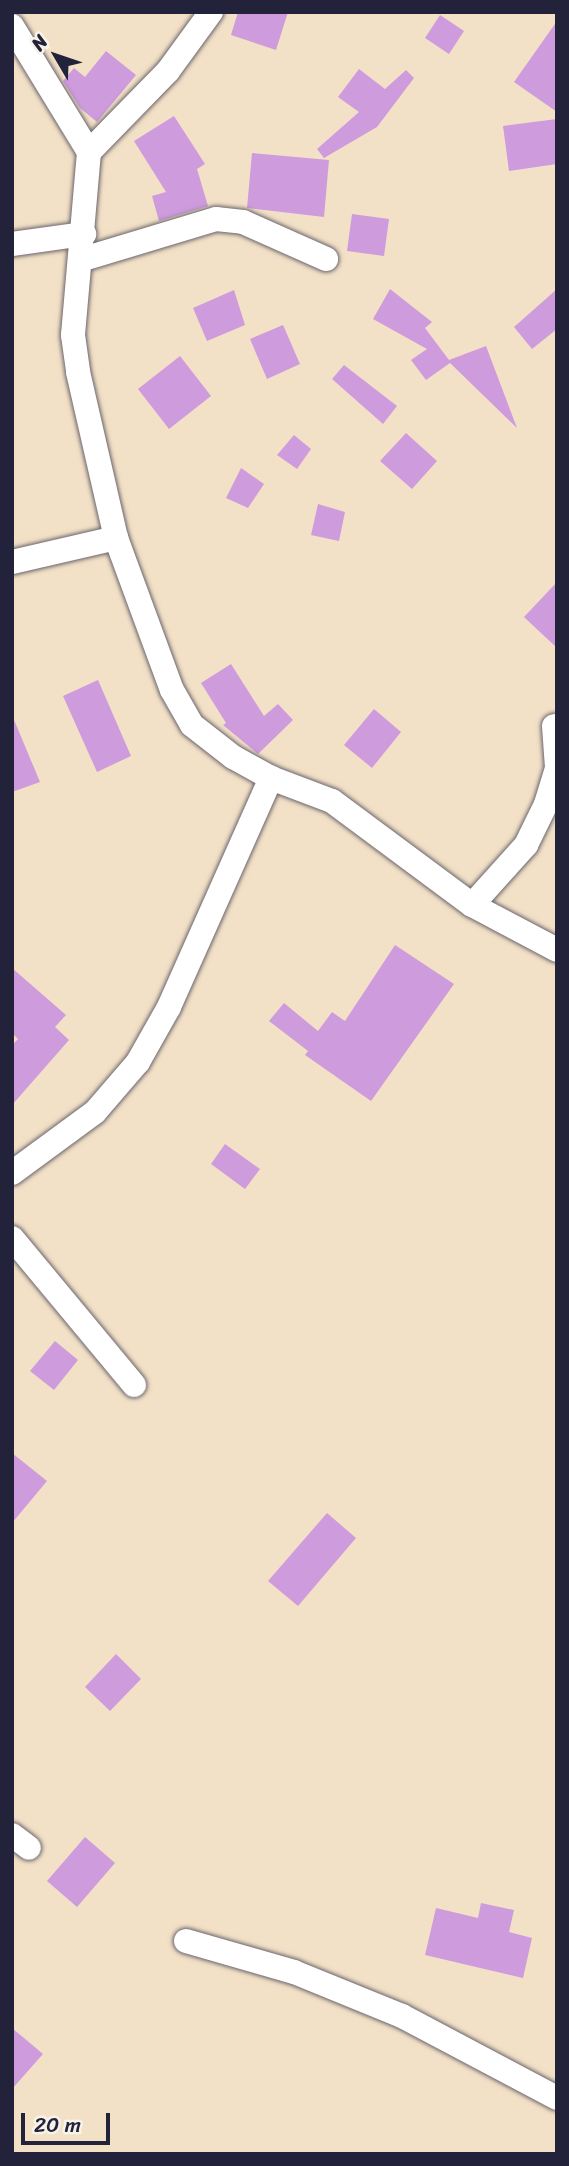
<!DOCTYPE html>
<html>
<head>
<meta charset="utf-8">
<style>
	body { margin:0 }
	#map { position:relative; width:569px; height:2166px; overflow:hidden; background:#f3e1c7; font-family:Sriracha,sans-serif }
	div>[style] { position:absolute }
	[style*='--x'] { left:calc(var(--x)*1px); top:calc(var(--y)*1px); width:calc(var(--w)*1px); rotate:calc(var(--a)*1deg) }
	.building>* { inset:0; background:#ce9bdd }
	.roads { filter:drop-shadow(0 0 2px #6b656c) drop-shadow(0 0 2px #6b656c) }
	.minor>* { height:24px; margin:-12px; padding:0 12px; transform-origin:12px; border-radius:12px; background:#fff }
	span { translate:-50% -50%; white-space:nowrap; text-align:center; line-height:1.15; -webkit-text-stroke:5px #f7f3e8; paint-order:stroke }
	.frame { position:absolute; inset:0; border:14px solid #22223b; pointer-events:none }
	.north { position:absolute; left:21px; top:21px; width:70px; height:70px; -webkit-text-stroke:5px #f7f3e8; paint-order:stroke; rotate:309deg; font-size:19px; font-weight:700; line-height:28px; text-align:center; color:#22223b }
	.north::after { content:''; display:block; margin:auto; width:24px; height:32px; background:#22223b; clip-path:polygon(50% 0,100% 100%,50% 72%,0 100%) }
	.scale { position:absolute; left:21px; top:2113px; width:89px; height:32px; box-sizing:border-box; border:4px solid #22223b; border-top:0; padding-left:9px; font-size:21px; line-height:24px; white-space:nowrap; color:#22223b; -webkit-text-stroke:5px #f7f3e8; paint-order:stroke }
</style>
</head>
<body>
<div id="map">
	<div class="building">
		<i style="clip-path:polygon(238px 12px,288px 12px,276px 50px,231px 35px)"></i>
		<i style="clip-path:polygon(440px 15px,464px 31px,449px 54px,425px 38px)"></i>
		<i style="clip-path:polygon(557px 21px,557px 112px,514px 82px)"></i>
		<i style="clip-path:polygon(106px 51px,136px 75px,97px 122px,80px 108px,63px 81px,74px 68px,85px 77px)"></i>
		<i style="clip-path:polygon(359px 69px,385px 89px,406px 70px,414px 78px,377px 127px,324px 158px,317px 149px,359px 112px,338px 97px)"></i>
		<i style="clip-path:polygon(174px 116px,205px 164px,197px 169px,208px 206px,159px 221px,152px 196px,166px 192px,134px 141px)"></i>
		<i style="clip-path:polygon(557px 119px,557px 164px,509px 171px,503px 126px)"></i>
		<i style="clip-path:polygon(252px 153px,329px 160px,324px 217px,247px 208px)"></i>
		<i style="clip-path:polygon(352px 214px,389px 219px,384px 256px,347px 251px)"></i>
		<i style="clip-path:polygon(390px 289px,432px 322px,425px 328px,449px 360px,486px 346px,517px 428px,450px 363px,426px 380px,411px 360px,427px 349px,373px 319px)"></i>
		<i style="clip-path:polygon(557px 289px,557px 329px,532px 349px,514px 327px)"></i>
		<i style="clip-path:polygon(234px 290px,245px 325px,207px 341px,193px 308px)"></i>
		<i style="clip-path:polygon(283px 325px,300px 364px,267px 379px,250px 339px)"></i>
		<i style="clip-path:polygon(180px 356px,211px 396px,169px 429px,138px 389px)"></i>
		<i style="clip-path:polygon(344px 365px,397px 406px,383px 424px,332px 379px)"></i>
		<i style="clip-path:polygon(406px 433px,437px 461px,412px 489px,380px 461px)"></i>
		<i style="clip-path:polygon(294px 435px,311px 449px,297px 469px,277px 455px)"></i>
		<i style="clip-path:polygon(241px 468px,264px 484px,248px 508px,226px 498px)"></i>
		<i style="clip-path:polygon(318px 504px,345px 512px,339px 541px,311px 535px)"></i>
		<i style="clip-path:polygon(557px 582px,557px 648px,524px 617px)"></i>
		<i style="clip-path:polygon(231px 664px,264px 716px,278px 704px,293px 720px,258px 754px,223px 725px,226px 723px,201px 683px)"></i>
		<i style="clip-path:polygon(98px 680px,131px 756px,97px 772px,63px 696px)"></i>
		<i style="clip-path:polygon(374px 709px,401px 732px,372px 768px,344px 745px)"></i>
		<i style="clip-path:polygon(12px 715px,40px 782px,12px 792px)"></i>
		<i style="clip-path:polygon(395px 945px,454px 984px,371px 1101px,305px 1055px,308px 1051px,269px 1021px,284px 1003px,318px 1031px,332px 1012px,345px 1021px)"></i>
		<i style="clip-path:polygon(12px 968px,66px 1015px,55px 1027px,69px 1040px,12px 1105px,12px 1045px,18px 1039px,12px 1033px)"></i>
		<i style="clip-path:polygon(225px 1144px,260px 1169px,245px 1189px,211px 1164px)"></i>
		<i style="clip-path:polygon(55px 1341px,78px 1360px,54px 1390px,30px 1371px)"></i>
		<i style="clip-path:polygon(12px 1453px,47px 1481px,12px 1523px)"></i>
		<i style="clip-path:polygon(327px 1513px,356px 1538px,298px 1606px,268px 1581px)"></i>
		<i style="clip-path:polygon(116px 1654px,141px 1679px,110px 1711px,85px 1687px)"></i>
		<i style="clip-path:polygon(85px 1837px,115px 1863px,77px 1907px,47px 1881px)"></i>
		<i style="clip-path:polygon(481px 1903px,514px 1910px,509px 1932px,532px 1938px,523px 1978px,425px 1955px,436px 1908px,478px 1918px)"></i>
		<i style="clip-path:polygon(12px 2028px,43px 2054px,12px 2089px)"></i>
	</div>
	<div class="roads">
		<div class="minor">
			<i style="--x:12;--y:26;--w:148;--a:58.6"></i>
			<i style="--x:89;--y:152;--w:184;--a:95"></i>
			<i style="--x:73;--y:335;--w:37;--a:82"></i>
			<i style="--x:78;--y:372;--w:170;--a:77.1"></i>
			<i style="--x:116;--y:538;--w:162;--a:69.8"></i>
			<i style="--x:172;--y:690;--w:40;--a:60.3"></i>
			<i style="--x:192;--y:725;--w:52;--a:38"></i>
			<i style="--x:233;--y:757;--w:43;--a:28.9"></i>
			<i style="--x:271;--y:778;--w:65;--a:20.7"></i>
			<i style="--x:332;--y:801;--w:174;--a:36.6"></i>
			<i style="--x:472;--y:905;--w:96;--a:27.9"></i>
			<i style="--x:89;--y:152;--w:113;--a:-45.7"></i>
			<i style="--x:168;--y:71;--w:73;--a:-53.9"></i>
			<i style="--x:12;--y:244;--w:73;--a:-7.9"></i>
			<i style="--x:80;--y:260;--w:142;--a:-16.8"></i>
			<i style="--x:216;--y:219;--w:27;--a:6"></i>
			<i style="--x:243;--y:222;--w:91;--a:24"></i>
			<i style="--x:12;--y:562;--w:107;--a:-13"></i>
			<i style="--x:472;--y:905;--w:81;--a:-48"></i>
			<i style="--x:526;--y:845;--w:46;--a:-64"></i>
			<i style="--x:546;--y:804;--w:38;--a:-73"></i>
			<i style="--x:557;--y:768;--w:42;--a:-94.1"></i>
			<i style="--x:12;--y:1173;--w:103;--a:-36.3"></i>
			<i style="--x:95;--y:1112;--w:66;--a:-49.3"></i>
			<i style="--x:138;--y:1062;--w:63;--a:-60.6"></i>
			<i style="--x:169;--y:1007;--w:251;--a:-66"></i>
			<i style="--x:12;--y:1238;--w:191;--a:50.3"></i>
			<i style="--x:12;--y:1835;--w:21;--a:37"></i>
			<i style="--x:186;--y:1941;--w:112;--a:16"></i>
			<i style="--x:294;--y:1972;--w:117;--a:22.2"></i>
			<i style="--x:402;--y:2016;--w:175;--a:27.9"></i>
		</div>
	</div>
	<div class="frame"></div>
	<div class="north">N</div>
	<div class="scale">20 m</div>
</div>
</body>
</html>
